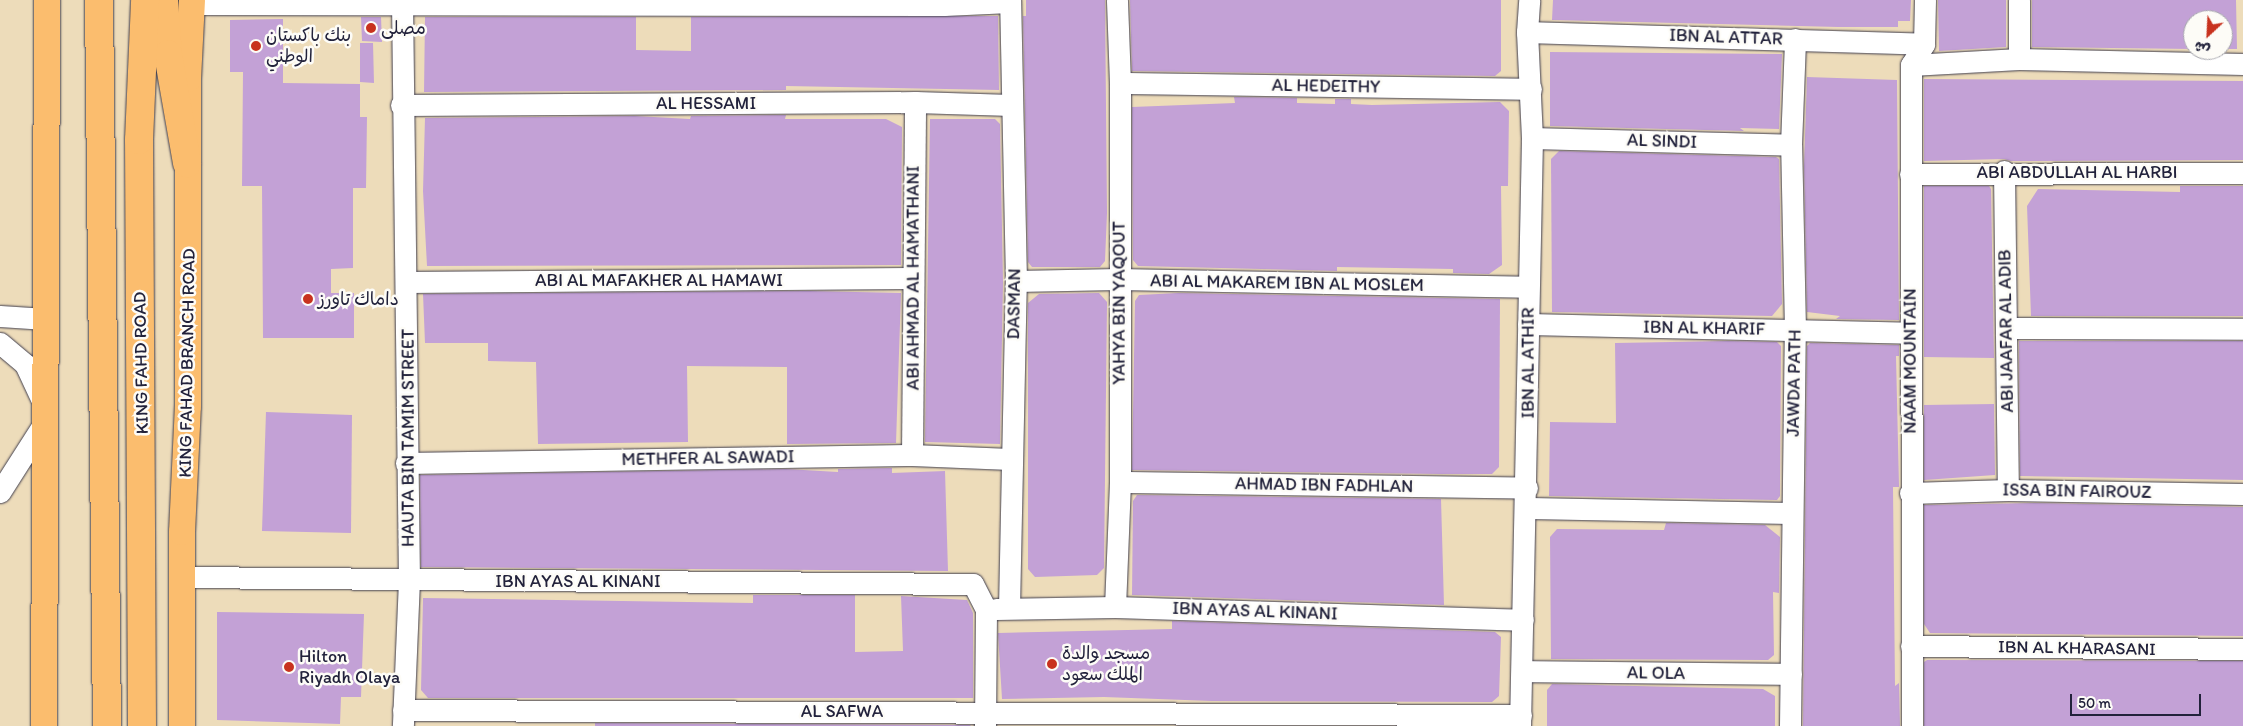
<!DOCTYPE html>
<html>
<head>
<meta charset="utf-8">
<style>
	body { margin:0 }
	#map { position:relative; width:2243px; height:726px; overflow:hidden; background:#eddcba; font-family:Itim,"Playpen Sans Arabic",sans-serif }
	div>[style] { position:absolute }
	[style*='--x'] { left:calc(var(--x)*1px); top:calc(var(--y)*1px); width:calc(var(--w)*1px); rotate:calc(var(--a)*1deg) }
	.building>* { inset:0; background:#c3a1d6 }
	.roads { filter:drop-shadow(0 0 1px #403e4e) drop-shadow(0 0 1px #403e4e) }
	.minor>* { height:21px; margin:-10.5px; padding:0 10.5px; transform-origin:10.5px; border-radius:10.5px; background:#fff }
	.major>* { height:26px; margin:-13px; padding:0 13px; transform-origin:13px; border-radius:13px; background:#fbbd6e }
	.highway>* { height:28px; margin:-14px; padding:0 14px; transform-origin:14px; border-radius:14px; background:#fbbd6e }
	.dots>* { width:14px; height:14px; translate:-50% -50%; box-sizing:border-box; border:2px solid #fdfcf7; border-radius:50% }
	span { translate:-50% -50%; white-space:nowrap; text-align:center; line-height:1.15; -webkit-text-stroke:5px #fdfcf7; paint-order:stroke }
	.poi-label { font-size:18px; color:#22223b }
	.left { translate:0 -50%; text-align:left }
	.street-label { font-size:18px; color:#22223b }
	.north { position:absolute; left:2183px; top:10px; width:50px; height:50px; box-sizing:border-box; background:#fdfcf7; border:1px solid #a5a5ac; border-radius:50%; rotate:205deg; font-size:14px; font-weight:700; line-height:20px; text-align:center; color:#22223b }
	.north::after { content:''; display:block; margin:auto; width:18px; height:22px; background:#c8321e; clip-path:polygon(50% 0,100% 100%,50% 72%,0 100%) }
	.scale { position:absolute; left:2070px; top:694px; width:131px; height:22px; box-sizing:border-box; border:2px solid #22223b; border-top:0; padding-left:6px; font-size:15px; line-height:18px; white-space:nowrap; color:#22223b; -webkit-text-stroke:4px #fdfcf7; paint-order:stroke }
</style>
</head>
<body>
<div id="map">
	<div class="building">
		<i style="clip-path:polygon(1026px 0,1105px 0,1107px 213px,1105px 261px,1100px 267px,1032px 267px,1028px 262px,1023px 16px,1026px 16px)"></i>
		<i style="clip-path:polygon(1130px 0,1501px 0,1501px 71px,1495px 76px,1132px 71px)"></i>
		<i style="clip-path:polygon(1553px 0,1911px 0,1910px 21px,1898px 21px,1898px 27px,1838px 27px,1552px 20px)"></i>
		<i style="clip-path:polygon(1938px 0,2006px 0,2006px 47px,1939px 51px)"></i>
		<i style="clip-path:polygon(2032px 0,2236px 0,2237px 49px,2223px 49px,2223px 20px,2193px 20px,2193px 49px,2032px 47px)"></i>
		<i style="clip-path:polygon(982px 16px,998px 16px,999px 90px,786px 86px,786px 90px,424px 92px,425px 17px,636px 17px,636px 50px,691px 51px,691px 17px)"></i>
		<i style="clip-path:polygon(361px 17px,381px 17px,382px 42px,362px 41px)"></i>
		<i style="clip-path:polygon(283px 19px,283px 83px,360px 84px,360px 117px,367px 117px,366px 188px,353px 188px,353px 268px,331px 269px,331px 293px,354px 293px,354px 338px,263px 338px,262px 186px,242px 186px,243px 72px,230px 72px,230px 20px)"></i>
		<i style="clip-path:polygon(360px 43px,373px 43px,374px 83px,360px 82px)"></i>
		<i style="clip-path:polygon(1550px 52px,1782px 54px,1779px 129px,1740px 128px,1744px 131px,1550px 126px)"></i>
		<i style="clip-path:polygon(1807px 77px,1897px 80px,1899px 320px,1836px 319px,1840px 316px,1807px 312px,1804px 166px)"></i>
		<i style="clip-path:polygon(1924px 79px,2243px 81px,2243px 160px,2011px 161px,2004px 159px,1924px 161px)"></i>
		<i style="clip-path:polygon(1234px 97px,1297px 98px,1297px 103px,1335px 104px,1335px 99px,1351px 99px,1351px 104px,1372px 105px,1500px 102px,1509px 111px,1508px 186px,1501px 186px,1502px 265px,1489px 274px,1453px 273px,1453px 269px,1337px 267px,1337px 271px,1138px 266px,1133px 260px,1132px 107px,1235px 103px)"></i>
		<i style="clip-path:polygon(786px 115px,785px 119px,886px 119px,902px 127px,901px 265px,427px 266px,423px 191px,425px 118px,635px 116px,690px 119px,691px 116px)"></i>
		<i style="clip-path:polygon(930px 119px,995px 119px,1000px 124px,1003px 282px,1000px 444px,925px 442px)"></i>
		<i style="clip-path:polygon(1559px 151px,1776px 157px,1779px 159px,1782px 304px,1772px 316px,1552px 312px,1551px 159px)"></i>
		<i style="clip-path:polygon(1924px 186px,1989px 186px,1991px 189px,1994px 358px,1924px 357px)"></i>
		<i style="clip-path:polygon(2180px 186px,2243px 186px,2243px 316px,2031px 316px,2027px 206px,2038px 189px,2180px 192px)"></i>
		<i style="clip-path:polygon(810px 291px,901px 293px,896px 443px,787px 444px,787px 367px,687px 366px,688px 442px,538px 444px,536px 362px,488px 361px,488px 343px,425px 343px,423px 294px)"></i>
		<i style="clip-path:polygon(1099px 293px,1107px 302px,1104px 568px,1097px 575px,1035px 577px,1028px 569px,1028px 303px,1039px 294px)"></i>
		<i style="clip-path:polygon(1178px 293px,1500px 299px,1499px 467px,1492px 474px,1440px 474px,1132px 470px,1135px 301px,1139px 295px)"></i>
		<i style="clip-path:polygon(1727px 341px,1777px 342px,1781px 346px,1780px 496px,1777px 500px,1549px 496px,1550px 422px,1616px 423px,1615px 343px)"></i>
		<i style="clip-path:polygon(2019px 341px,2243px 341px,2243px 480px,2020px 476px)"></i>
		<i style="clip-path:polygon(1810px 343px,1899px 345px,1899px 356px,1896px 356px,1899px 487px,1893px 487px,1895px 686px,1899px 683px,1900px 726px,1803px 726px,1807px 346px)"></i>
		<i style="clip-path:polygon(1994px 404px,1995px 475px,1924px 480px,1924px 405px)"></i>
		<i style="clip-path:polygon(266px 412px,352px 415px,351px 533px,262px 531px)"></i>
		<i style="clip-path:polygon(892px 468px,892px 473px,945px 471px,948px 571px,421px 567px,420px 475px,786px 469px,838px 472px,838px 469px)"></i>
		<i style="clip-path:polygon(1137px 495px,1441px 499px,1444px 605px,1132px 595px,1133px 501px)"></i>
		<i style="clip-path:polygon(2034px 503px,2243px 507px,2243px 636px,1930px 633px,1924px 624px,1924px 505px)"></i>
		<i style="clip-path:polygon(1666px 523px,1765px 525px,1780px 537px,1779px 593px,1773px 592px,1774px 655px,1768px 660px,1551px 659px,1550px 537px,1557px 529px,1664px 530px)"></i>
		<i style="clip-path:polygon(753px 595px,855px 595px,855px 652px,903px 651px,901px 596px,967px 600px,973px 613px,973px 698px,428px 698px,421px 690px,423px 598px,753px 603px)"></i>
		<i style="clip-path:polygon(217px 612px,364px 614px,361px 697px,341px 697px,340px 724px,217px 720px)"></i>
		<i style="clip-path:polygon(1172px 621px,1495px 632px,1501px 637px,1499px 696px,1492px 702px,1212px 701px,1104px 697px,1002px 699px,998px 633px,1172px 629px)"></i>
		<i style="clip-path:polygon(1927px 660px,2243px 661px,2243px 726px,1924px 726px,1924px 662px)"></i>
		<i style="clip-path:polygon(1552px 684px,1763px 689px,1775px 696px,1775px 726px,1547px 726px,1547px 690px)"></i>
		<i style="clip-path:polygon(595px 723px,970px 725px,971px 726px,595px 726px)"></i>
	</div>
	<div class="roads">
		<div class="minor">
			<i style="--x:402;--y:0;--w:580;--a:89.31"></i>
			<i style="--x:409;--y:580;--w:146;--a:92.4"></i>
			<i style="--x:2019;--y:0;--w:59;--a:90"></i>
			<i style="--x:192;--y:4;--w:752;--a:0.08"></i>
			<i style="--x:944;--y:5;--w:66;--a:-2.6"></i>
			<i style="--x:1527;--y:32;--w:397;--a:1.7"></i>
			<i style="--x:1911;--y:65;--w:108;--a:-3.2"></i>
			<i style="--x:2019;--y:59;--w:224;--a:1.3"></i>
			<i style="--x:1120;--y:83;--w:411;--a:0.8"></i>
			<i style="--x:401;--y:105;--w:514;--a:-0.33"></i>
			<i style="--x:915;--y:102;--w:96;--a:1.8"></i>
			<i style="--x:1532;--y:138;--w:259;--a:1.5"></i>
			<i style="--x:2004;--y:171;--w:319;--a:89.3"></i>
			<i style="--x:1910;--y:174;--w:333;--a:-0.2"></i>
			<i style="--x:1016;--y:281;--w:102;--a:-1.1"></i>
			<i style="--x:1118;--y:279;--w:409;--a:1.1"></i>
			<i style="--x:407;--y:282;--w:504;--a:-0.45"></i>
			<i style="--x:0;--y:316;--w:46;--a:3.7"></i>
			<i style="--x:1528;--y:324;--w:382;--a:1.3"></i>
			<i style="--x:2007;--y:328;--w:236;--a:0.2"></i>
			<i style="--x:0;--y:343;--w:33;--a:40"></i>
			<i style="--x:25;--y:364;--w:45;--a:65.1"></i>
			<i style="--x:912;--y:455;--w:353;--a:-89.5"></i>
			<i style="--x:406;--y:463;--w:506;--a:-0.91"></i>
			<i style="--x:912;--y:455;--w:98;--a:2.3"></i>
			<i style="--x:1120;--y:482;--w:407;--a:0.8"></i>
			<i style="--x:0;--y:492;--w:82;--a:-57.5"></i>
			<i style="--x:1910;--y:493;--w:98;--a:-1.8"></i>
			<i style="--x:2008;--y:490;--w:235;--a:1"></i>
			<i style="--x:1527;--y:508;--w:265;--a:1.1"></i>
			<i style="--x:182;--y:577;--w:791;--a:0.51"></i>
			<i style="--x:973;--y:584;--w:29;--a:63"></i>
			<i style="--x:986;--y:610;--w:116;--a:90.5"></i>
			<i style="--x:1115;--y:607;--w:125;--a:-87.7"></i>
			<i style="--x:1120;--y:482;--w:399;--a:-90"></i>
			<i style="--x:1120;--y:83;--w:83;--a:-92.1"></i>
			<i style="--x:1009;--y:608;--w:327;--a:-88.8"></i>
			<i style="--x:1016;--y:281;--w:281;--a:-91.2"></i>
			<i style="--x:996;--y:609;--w:119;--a:-1"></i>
			<i style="--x:1115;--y:607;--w:408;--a:1.8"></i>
			<i style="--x:1911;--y:646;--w:332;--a:0.5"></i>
			<i style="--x:1522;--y:671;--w:269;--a:0.6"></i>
			<i style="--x:403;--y:710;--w:1118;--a:0.26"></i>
			<i style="--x:1520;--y:726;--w:588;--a:-88.83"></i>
			<i style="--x:1532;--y:138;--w:106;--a:-92.7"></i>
			<i style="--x:1527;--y:32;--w:32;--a:-86"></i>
			<i style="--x:1790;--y:726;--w:396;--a:-89.3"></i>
			<i style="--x:1795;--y:330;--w:185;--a:-91.2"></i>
			<i style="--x:1791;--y:145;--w:106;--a:-87.8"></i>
			<i style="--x:1912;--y:726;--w:661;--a:-90.09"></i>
			<i style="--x:1911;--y:65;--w:25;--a:-58"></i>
			<i style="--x:1924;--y:44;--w:44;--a:-88.7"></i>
		</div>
		<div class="major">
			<i style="--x:44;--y:726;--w:726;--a:-89.76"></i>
			<i style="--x:182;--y:726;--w:194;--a:-90"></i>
			<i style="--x:182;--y:532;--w:126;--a:-87.3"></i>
			<i style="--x:188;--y:406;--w:327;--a:-90"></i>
			<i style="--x:188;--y:79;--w:79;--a:-87.1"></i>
		</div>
		<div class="highway">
			<i style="--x:99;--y:0;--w:726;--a:89.37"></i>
			<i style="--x:164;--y:0;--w:54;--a:85.8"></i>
			<i style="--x:168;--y:54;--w:111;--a:80.1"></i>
			<i style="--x:142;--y:726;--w:586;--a:-90.29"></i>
			<i style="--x:139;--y:140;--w:140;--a:-87.5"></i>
		</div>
	</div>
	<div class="dots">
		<i style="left:371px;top:28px;background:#c8321e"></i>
		<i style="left:256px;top:46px;background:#c8321e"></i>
		<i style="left:308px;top:299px;background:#c8321e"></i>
		<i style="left:1052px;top:664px;background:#c8321e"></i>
		<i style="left:289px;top:667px;background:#c8321e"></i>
	</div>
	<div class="poi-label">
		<span class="left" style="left:381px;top:28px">مصلى</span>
		<span class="left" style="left:266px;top:46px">بنك باكستان<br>الوطني</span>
		<span class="left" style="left:318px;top:299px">داماك تاورز</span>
		<span class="left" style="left:1062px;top:664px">مسجد والدة<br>الملك سعود</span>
		<span class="left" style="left:299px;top:667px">Hilton<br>Riyadh Olaya</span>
	</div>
	<div class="street-label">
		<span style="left:1726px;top:37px;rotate:2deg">IBN AL ATTAR</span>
		<span style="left:1326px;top:86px;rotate:1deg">AL HEDEITHY</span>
		<span style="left:706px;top:103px">AL HESSAMI</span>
		<span style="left:1662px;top:141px;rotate:2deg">AL SINDI</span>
		<span style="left:2077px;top:172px">ABI ABDULLAH AL HARBI</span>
		<span style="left:913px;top:278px;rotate:-90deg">ABI AHMAD AL HAMATHANI</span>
		<span style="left:659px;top:280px">ABI AL MAFAKHER AL HAMAWI</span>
		<span style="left:1287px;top:283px;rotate:1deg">ABI AL MAKAREM IBN AL MOSLEM</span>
		<span style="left:1119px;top:303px;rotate:-90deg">YAHYA BIN YAQOUT</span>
		<span style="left:1014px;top:304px;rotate:-89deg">DASMAN</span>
		<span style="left:1704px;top:328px;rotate:1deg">IBN AL KHARIF</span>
		<span style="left:2006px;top:331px;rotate:-91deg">ABI JAAFAR AL ADIB</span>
		<span style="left:1910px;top:361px;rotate:-90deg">NAAM MOUNTAIN</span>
		<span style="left:141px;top:363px;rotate:-91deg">KING FAHD ROAD</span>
		<span style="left:187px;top:363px;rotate:-89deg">KING FAHAD BRANCH ROAD</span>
		<span style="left:1528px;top:363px;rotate:-90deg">IBN AL ATHIR</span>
		<span style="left:1794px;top:383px;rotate:-89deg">JAWDA PATH</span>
		<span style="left:408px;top:438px;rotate:-90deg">HAUTA BIN TAMIM STREET</span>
		<span style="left:708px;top:458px;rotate:-1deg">METHFER AL SAWADI</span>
		<span style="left:1324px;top:485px;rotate:1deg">AHMAD IBN FADHLAN</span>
		<span style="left:2077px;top:491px;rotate:1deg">ISSA BIN FAIROUZ</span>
		<span style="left:578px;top:581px">IBN AYAS AL KINANI</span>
		<span style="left:1255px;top:611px;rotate:2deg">IBN AYAS AL KINANI</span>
		<span style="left:2077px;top:648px;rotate:1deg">IBN AL KHARASANI</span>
		<span style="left:1656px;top:673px;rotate:1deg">AL OLA</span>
		<span style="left:842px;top:711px">AL SAFWA</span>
	</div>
	<div class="north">ش</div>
	<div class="scale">50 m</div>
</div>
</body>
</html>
